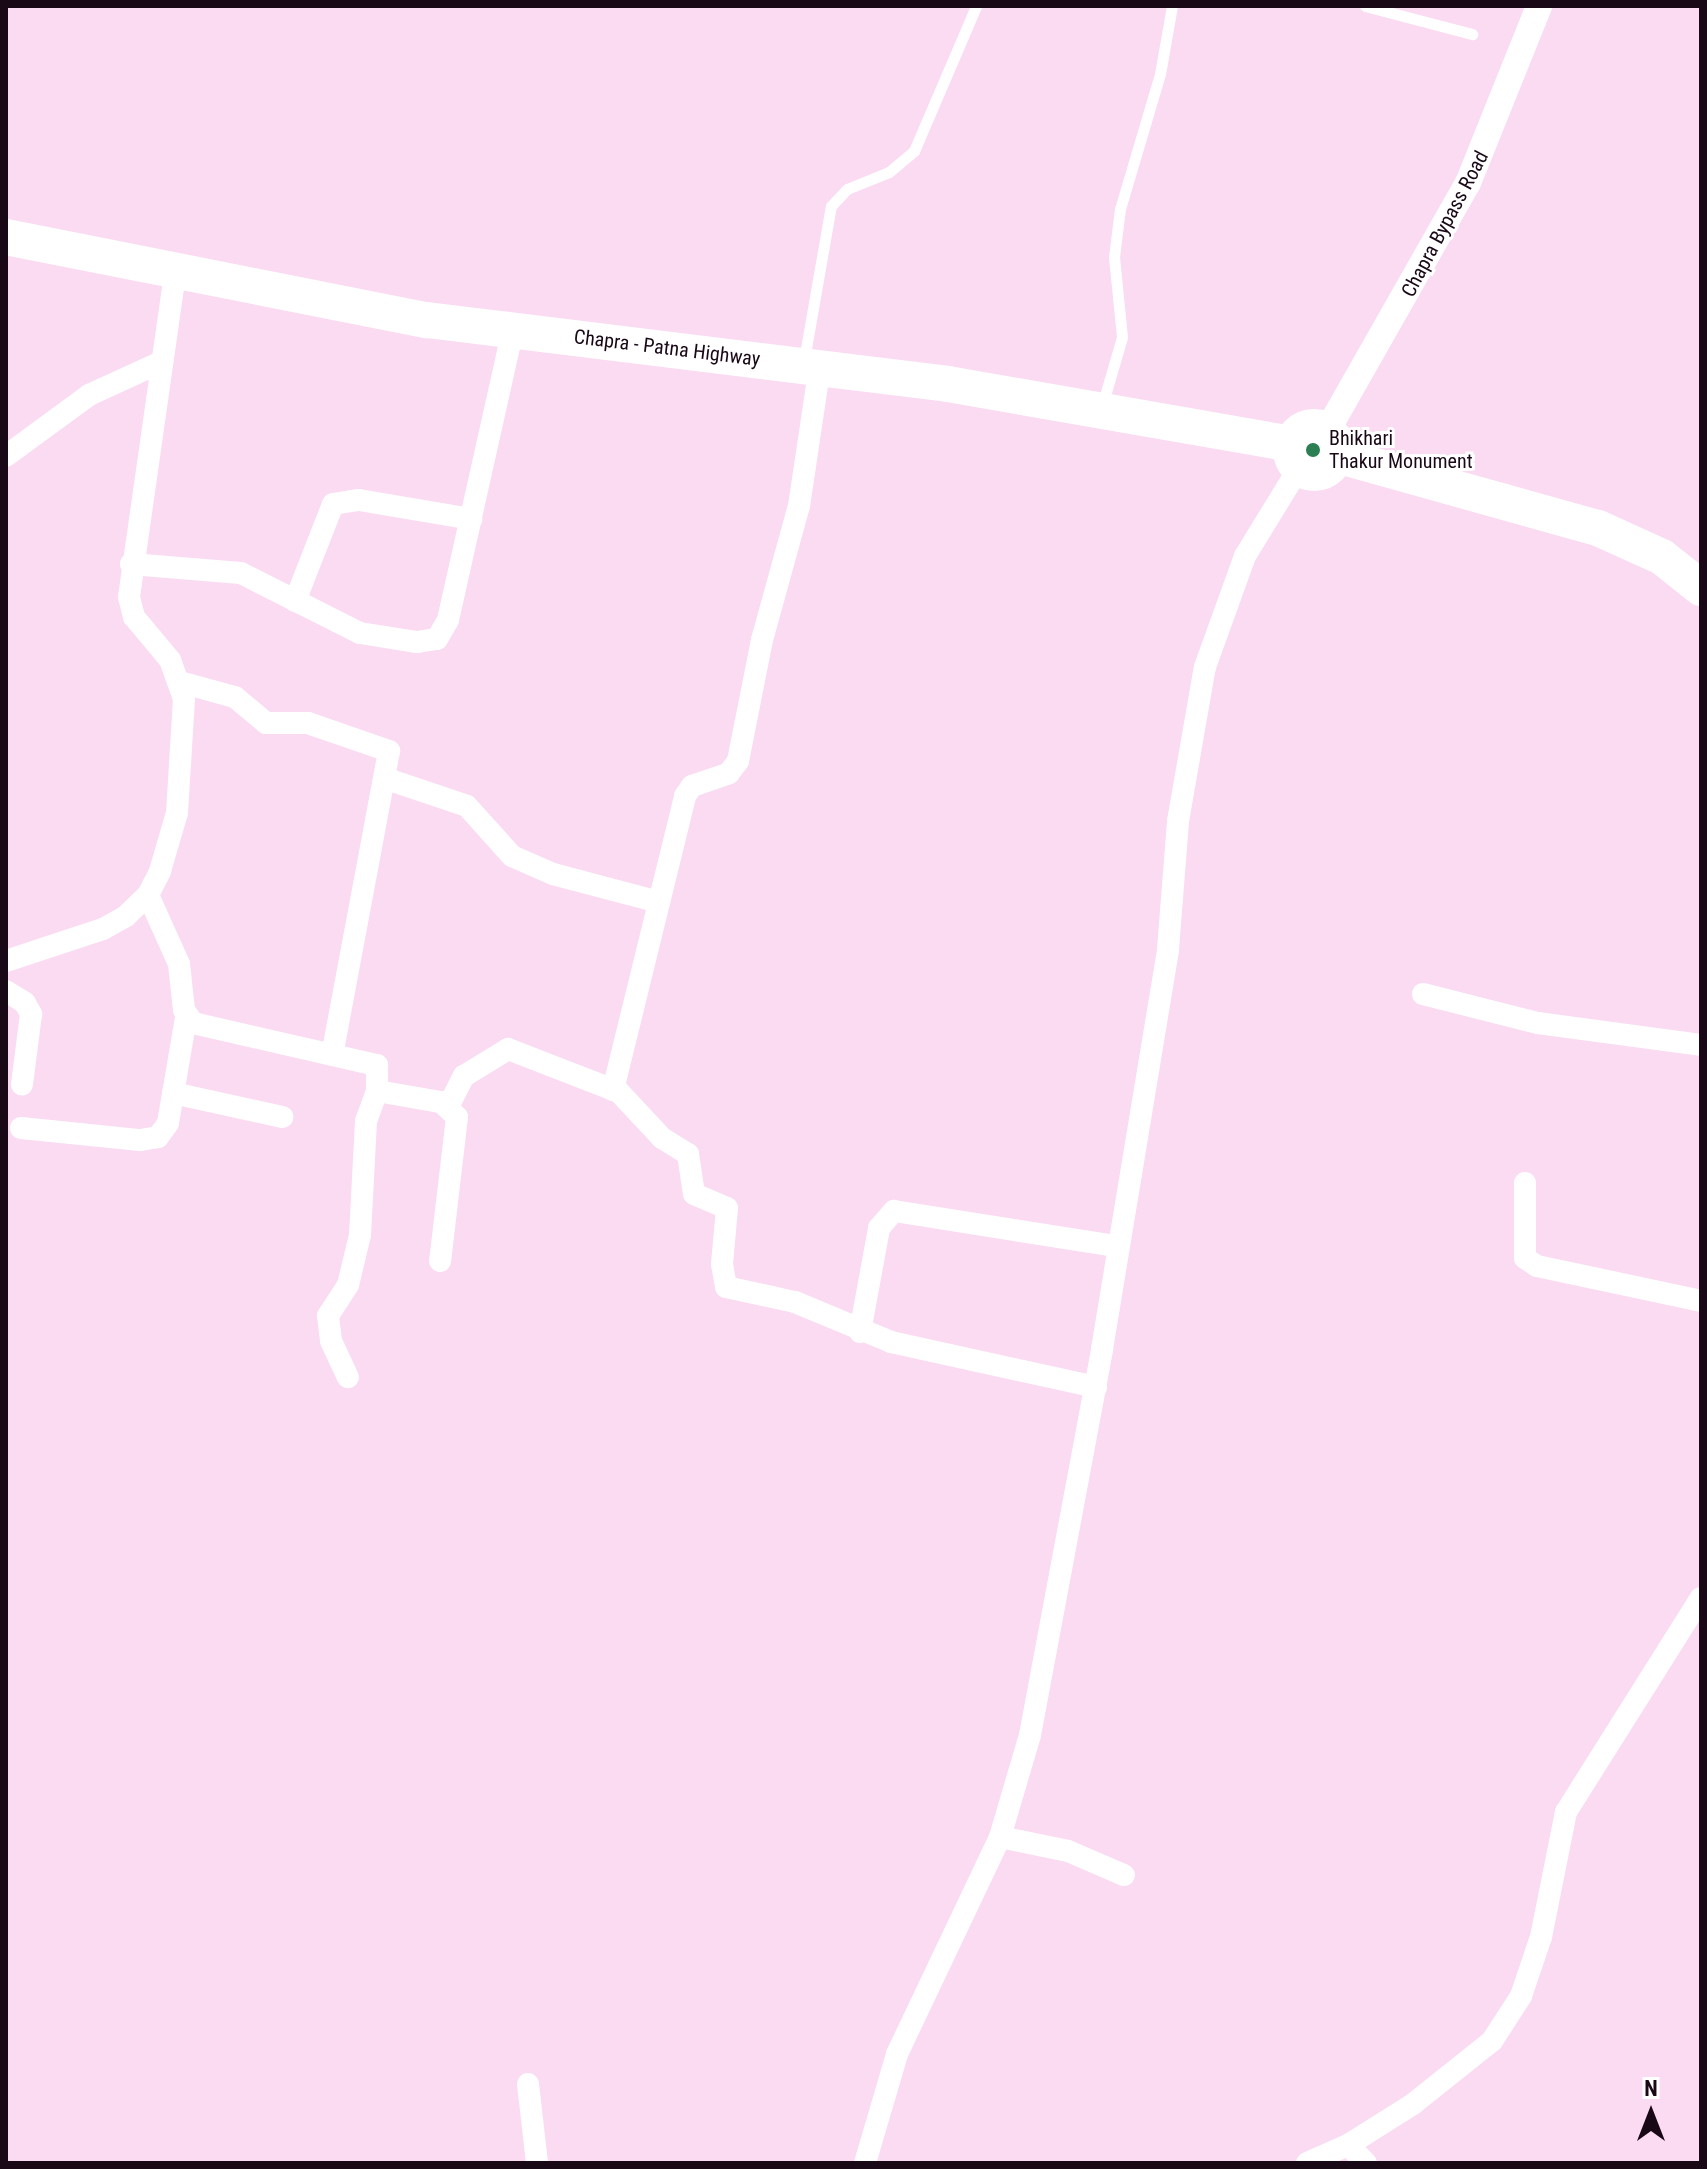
<!DOCTYPE html>
<html>
<head>
<meta charset="utf-8">
<style>
	body { margin:0 }
	#map { position:relative; width:1707px; height:2169px; overflow:hidden; background:#fadbf2; font-family:"Roboto Condensed",sans-serif }
	div>[style] { position:absolute }
	[style*='--x'] { left:calc(var(--x)*1px); top:calc(var(--y)*1px); width:calc(var(--w)*1px); rotate:calc(var(--a)*1deg) }
	.service>* { height:11px; margin:-5.5px; padding:0 5.5px; transform-origin:5.5px; border-radius:5.5px; background:#fff }
	.minor>* { height:22px; margin:-11px; padding:0 11px; transform-origin:11px; border-radius:11px; background:#fff }
	.tertiary>* { height:26px; margin:-13px; padding:0 13px; transform-origin:13px; border-radius:13px; background:#fff }
	.trunk>* { height:36px; margin:-18px; padding:0 18px; transform-origin:18px; border-radius:18px; background:#fff }
	.trunk>.ring { margin:-18px; padding:0; box-sizing:content-box; background:none; border:36px solid #fff; border-radius:50% }
	.dots>* { width:22px; height:22px; translate:-50% -50%; box-sizing:border-box; border:4px solid #fff; border-radius:50% }
	span { translate:-50% -50%; white-space:nowrap; text-align:center; line-height:1.15; -webkit-text-stroke:6px #fff; paint-order:stroke }
	.street-label { font-size:20px; color:#190816 }
	.poi-label { font-size:20px; color:#190816 }
	.left { translate:0 -50%; text-align:left }
	.frame { position:absolute; inset:0; border:8px solid #190816; pointer-events:none }
	.north { position:absolute; left:1611px; top:2073px; width:80px; height:80px; -webkit-text-stroke:6px #fff; paint-order:stroke; rotate:0deg; font-size:22px; font-weight:700; line-height:32px; text-align:center; color:#190816 }
	.north::after { content:''; display:block; margin:auto; width:28px; height:36px; background:#190816; clip-path:polygon(50% 0,100% 100%,50% 72%,0 100%) }
</style>
</head>
<body>
<div id="map">
	<div class="service">
		<i style="--x:1365;--y:6;--w:111;--a:14.7"></i>
		<i style="--x:804;--y:360;--w:156;--a:-80.1"></i>
		<i style="--x:831;--y:206;--w:23;--a:-47"></i>
		<i style="--x:847;--y:189;--w:45;--a:-22"></i>
		<i style="--x:889;--y:172;--w:33;--a:-40"></i>
		<i style="--x:914;--y:151;--w:158;--a:-66.8"></i>
		<i style="--x:1102;--y:406;--w:72;--a:-73.8"></i>
		<i style="--x:1122;--y:337;--w:80;--a:-95.7"></i>
		<i style="--x:1114;--y:257;--w:48;--a:-82.9"></i>
		<i style="--x:1120;--y:209;--w:141;--a:-73.5"></i>
		<i style="--x:1160;--y:74;--w:69;--a:-80"></i>
	</div>
	<div class="minor">
		<i style="--x:6;--y:456;--w:103;--a:-36.3"></i>
		<i style="--x:89;--y:395;--w:77;--a:-24.6"></i>
		<i style="--x:131;--y:564;--w:110;--a:4.7"></i>
		<i style="--x:241;--y:573;--w:133;--a:26.8"></i>
		<i style="--x:360;--y:633;--w:58;--a:9"></i>
		<i style="--x:417;--y:642;--w:20;--a:-9"></i>
		<i style="--x:437;--y:639;--w:22;--a:-60"></i>
		<i style="--x:448;--y:620;--w:297;--a:-77.4"></i>
		<i style="--x:295;--y:601;--w:104;--a:-68.6"></i>
		<i style="--x:333;--y:504;--w:26;--a:-9"></i>
		<i style="--x:359;--y:500;--w:114;--a:9.6"></i>
		<i style="--x:180;--y:682;--w:57;--a:15.3"></i>
		<i style="--x:235;--y:697;--w:40;--a:40"></i>
		<i style="--x:266;--y:723;--w:42;--a:0"></i>
		<i style="--x:308;--y:723;--w:86;--a:19.1"></i>
		<i style="--x:389;--y:751;--w:309;--a:100.6"></i>
		<i style="--x:387;--y:779;--w:84;--a:18.6"></i>
		<i style="--x:467;--y:806;--w:67;--a:48"></i>
		<i style="--x:512;--y:856;--w:45;--a:23.7"></i>
		<i style="--x:553;--y:874;--w:110;--a:14.8"></i>
		<i style="--x:148;--y:895;--w:76;--a:65.8"></i>
		<i style="--x:179;--y:964;--w:46;--a:83.8"></i>
		<i style="--x:184;--y:1010;--w:16;--a:55"></i>
		<i style="--x:193;--y:1023;--w:189;--a:12.9"></i>
		<i style="--x:377;--y:1065;--w:26;--a:90"></i>
		<i style="--x:377;--y:1091;--w:32;--a:110"></i>
		<i style="--x:366;--y:1121;--w:114;--a:93"></i>
		<i style="--x:360;--y:1235;--w:51;--a:103.5"></i>
		<i style="--x:348;--y:1285;--w:37;--a:123"></i>
		<i style="--x:328;--y:1316;--w:25;--a:83"></i>
		<i style="--x:331;--y:1341;--w:40;--a:65"></i>
		<i style="--x:6;--y:961;--w:102;--a:-18.3"></i>
		<i style="--x:103;--y:929;--w:26;--a:-29"></i>
		<i style="--x:126;--y:916;--w:30;--a:-44"></i>
		<i style="--x:148;--y:895;--w:27;--a:-63"></i>
		<i style="--x:160;--y:871;--w:60;--a:-73.7"></i>
		<i style="--x:177;--y:813;--w:114;--a:-86.5"></i>
		<i style="--x:184;--y:699;--w:41;--a:-109.7"></i>
		<i style="--x:170;--y:660;--w:56;--a:-129.9"></i>
		<i style="--x:134;--y:617;--w:21;--a:-104"></i>
		<i style="--x:129;--y:597;--w:327;--a:-81.9"></i>
		<i style="--x:6;--y:991;--w:22;--a:32"></i>
		<i style="--x:25;--y:1003;--w:13;--a:61"></i>
		<i style="--x:31;--y:1014;--w:71;--a:97.3"></i>
		<i style="--x:1423;--y:994;--w:119;--a:14.2"></i>
		<i style="--x:1538;--y:1023;--w:164;--a:7.7"></i>
		<i style="--x:613;--y:1090;--w:303;--a:-76.2"></i>
		<i style="--x:685;--y:796;--w:12;--a:-55"></i>
		<i style="--x:692;--y:786;--w:39;--a:-19"></i>
		<i style="--x:729;--y:773;--w:15;--a:-53"></i>
		<i style="--x:738;--y:761;--w:123;--a:-78.8"></i>
		<i style="--x:762;--y:640;--w:139;--a:-74.6"></i>
		<i style="--x:799;--y:506;--w:142;--a:-81.5"></i>
		<i style="--x:377;--y:1091;--w:65;--a:9.8"></i>
		<i style="--x:441;--y:1102;--w:22;--a:43"></i>
		<i style="--x:457;--y:1117;--w:145;--a:96.7"></i>
		<i style="--x:173;--y:1093;--w:112;--a:12.4"></i>
		<i style="--x:449;--y:1105;--w:33;--a:-63"></i>
		<i style="--x:464;--y:1076;--w:52;--a:-31.5"></i>
		<i style="--x:508;--y:1049;--w:119;--a:21.2"></i>
		<i style="--x:619;--y:1092;--w:63;--a:46.9"></i>
		<i style="--x:662;--y:1138;--w:31;--a:32"></i>
		<i style="--x:688;--y:1154;--w:40;--a:81.5"></i>
		<i style="--x:694;--y:1194;--w:36;--a:23"></i>
		<i style="--x:727;--y:1208;--w:56;--a:95.1"></i>
		<i style="--x:722;--y:1264;--w:23;--a:80"></i>
		<i style="--x:726;--y:1287;--w:71;--a:12.3"></i>
		<i style="--x:795;--y:1302;--w:104;--a:22.6"></i>
		<i style="--x:891;--y:1342;--w:210;--a:12.4"></i>
		<i style="--x:21;--y:1128;--w:120;--a:5.8"></i>
		<i style="--x:140;--y:1140;--w:18;--a:-9"></i>
		<i style="--x:158;--y:1137;--w:17;--a:-54"></i>
		<i style="--x:168;--y:1123;--w:107;--a:-80.3"></i>
		<i style="--x:1525;--y:1183;--w:75;--a:90"></i>
		<i style="--x:1525;--y:1258;--w:14;--a:34"></i>
		<i style="--x:1537;--y:1266;--w:168;--a:12"></i>
		<i style="--x:860;--y:1332;--w:106;--a:-79.6"></i>
		<i style="--x:879;--y:1228;--w:23;--a:-49"></i>
		<i style="--x:894;--y:1211;--w:225;--a:9"></i>
		<i style="--x:1000;--y:1837;--w:69;--a:11.6"></i>
		<i style="--x:1068;--y:1851;--w:61;--a:23.2"></i>
		<i style="--x:528;--y:2084;--w:80;--a:83.5"></i>
		<i style="--x:1348;--y:2145;--w:25;--a:45"></i>
		<i style="--x:865;--y:2163;--w:114;--a:-73.6"></i>
		<i style="--x:897;--y:2054;--w:240;--a:-64.6"></i>
		<i style="--x:1000;--y:1837;--w:106;--a:-73.6"></i>
		<i style="--x:1030;--y:1735;--w:393;--a:-79.4"></i>
		<i style="--x:1102;--y:1349;--w:405;--a:-80.6"></i>
		<i style="--x:1168;--y:949;--w:128;--a:-85.5"></i>
		<i style="--x:1178;--y:821;--w:156;--a:-80.1"></i>
		<i style="--x:1205;--y:667;--w:118;--a:-70.2"></i>
		<i style="--x:1245;--y:556;--w:103;--a:-58.5"></i>
		<i style="--x:1307;--y:2163;--w:45;--a:-23.7"></i>
		<i style="--x:1348;--y:2145;--w:77;--a:-32.2"></i>
		<i style="--x:1413;--y:2104;--w:101;--a:-38.6"></i>
		<i style="--x:1492;--y:2041;--w:54;--a:-57.2"></i>
		<i style="--x:1521;--y:1996;--w:62;--a:-71.3"></i>
		<i style="--x:1541;--y:1937;--w:127;--a:-78.7"></i>
		<i style="--x:1566;--y:1812;--w:253;--a:-57.8"></i>
	</div>
	<div class="tertiary">
		<i style="--x:1327;--y:431;--w:285;--a:-60.4"></i>
		<i style="--x:1468;--y:183;--w:191;--a:-68.1"></i>
	</div>
	<div class="trunk">
		<i style="--x:6;--y:237;--w:429;--a:11.2"></i>
		<i style="--x:427;--y:320;--w:525;--a:7"></i>
		<i style="--x:948;--y:384;--w:348;--a:9.9"></i>
		<i class="ring" style="left:1291px;top:427px;width:10px;height:10px"></i>
		<i style="--x:1336;--y:455;--w:272;--a:15.6"></i>
		<i style="--x:1598;--y:528;--w:70;--a:24.4"></i>
		<i style="--x:1662;--y:557;--w:50;--a:38.5"></i>
	</div>
	<div class="dots">
		<i style="left:1313px;top:450px;background:#2b7f52"></i>
	</div>
	<div class="street-label">
		<span style="left:1445px;top:224px;rotate:-62deg">Chapra Bypass Road</span>
		<span style="left:667px;top:348px;rotate:7deg">Chapra - Patna Highway</span>
	</div>
	<div class="poi-label">
		<span class="left" style="left:1329px;top:450px">Bhikhari<br>Thakur Monument</span>
	</div>
	<div class="frame"></div>
	<div class="north">N</div>
</div>
</body>
</html>
